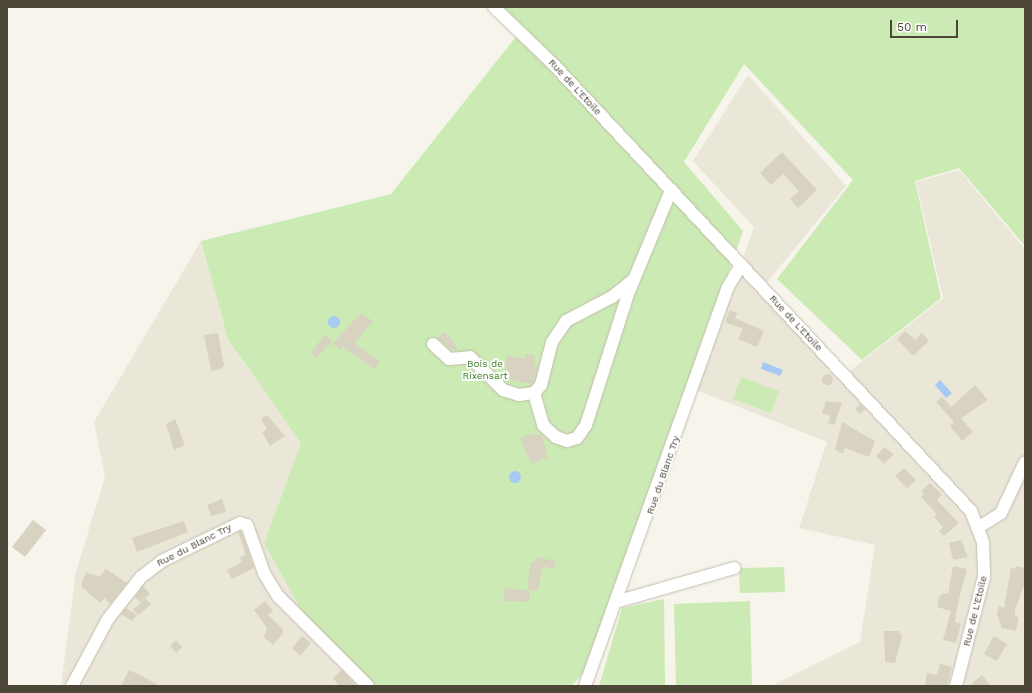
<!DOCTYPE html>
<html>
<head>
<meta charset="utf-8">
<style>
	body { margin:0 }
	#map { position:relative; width:1032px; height:693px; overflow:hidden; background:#f6f4eb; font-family:"Work Sans",sans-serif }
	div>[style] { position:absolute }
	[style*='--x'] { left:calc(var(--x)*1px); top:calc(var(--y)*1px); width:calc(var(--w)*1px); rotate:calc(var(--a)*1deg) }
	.residential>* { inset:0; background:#eae7d9 }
	.green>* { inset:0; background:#cbeab4 }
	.water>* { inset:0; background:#a7caf3 }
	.round { border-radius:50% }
	.building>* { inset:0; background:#d8d2c0 }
	.roads { filter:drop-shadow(0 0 1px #c2bdad) drop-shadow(0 0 1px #c2bdad) }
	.minor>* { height:12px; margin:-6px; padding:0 6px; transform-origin:6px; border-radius:6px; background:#fff }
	span { translate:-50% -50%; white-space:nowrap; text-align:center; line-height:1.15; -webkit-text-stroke:3.5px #fff; paint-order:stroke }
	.street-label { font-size:10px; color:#4b4638 }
	.park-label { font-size:10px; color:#3f7f29 }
	.frame { position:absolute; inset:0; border:8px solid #4b4638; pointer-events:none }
	.scale { position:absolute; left:890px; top:20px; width:68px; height:18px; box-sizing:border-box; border:2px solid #4b4638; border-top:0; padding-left:5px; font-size:12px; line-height:14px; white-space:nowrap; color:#4b4638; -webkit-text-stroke:3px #fff; paint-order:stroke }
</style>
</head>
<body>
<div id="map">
	<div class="residential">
		<i style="clip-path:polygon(748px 75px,846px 186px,760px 291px,842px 377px,943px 298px,916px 182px,959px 170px,1025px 249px,1025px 686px,771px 686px,860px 642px,875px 545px,799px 528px,827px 442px,696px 390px,754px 227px,693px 161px)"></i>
		<i style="clip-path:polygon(201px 241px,228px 339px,301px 443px,264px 543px,365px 686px,61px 686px,76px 572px,105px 477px,94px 422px)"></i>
	</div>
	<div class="green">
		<i style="clip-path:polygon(502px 7px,1025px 7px,1025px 246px,959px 168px,915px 181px,941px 298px,862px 360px,777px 279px,853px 180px,744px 64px,684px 162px,743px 231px,588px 669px,571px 686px,365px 686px,302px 611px,264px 543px,301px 443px,228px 339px,201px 241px,391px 194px,523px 28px)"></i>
		<i style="clip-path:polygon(741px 377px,779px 391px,771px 413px,733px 399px)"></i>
		<i style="clip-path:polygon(784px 567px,785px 592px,740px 593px,739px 568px)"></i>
		<i style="clip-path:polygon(664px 599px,665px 686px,599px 686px,622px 608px)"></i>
		<i style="clip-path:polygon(750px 601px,752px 686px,676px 686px,674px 604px)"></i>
	</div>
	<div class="water">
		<i class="round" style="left:328px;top:316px;width:12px;height:12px"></i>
		<i style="clip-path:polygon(763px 362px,783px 370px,780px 376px,761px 369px)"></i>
		<i style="clip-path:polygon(940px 380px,952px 393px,946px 398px,935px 385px)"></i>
		<i class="round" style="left:509px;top:471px;width:12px;height:12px"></i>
	</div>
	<div class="building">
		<i style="clip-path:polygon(782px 152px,817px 190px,798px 208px,790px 199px,799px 191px,783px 174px,771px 185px,760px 173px)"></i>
		<i style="clip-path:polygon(730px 310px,737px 313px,735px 318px,764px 331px,757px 347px,738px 339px,743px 329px,725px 322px)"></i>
		<i style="clip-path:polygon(361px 313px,373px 321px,355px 343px,380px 362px,374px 369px,343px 347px,341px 350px,332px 344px)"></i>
		<i style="clip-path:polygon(905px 331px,915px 340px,922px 333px,929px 341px,913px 356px,897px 339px)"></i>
		<i style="clip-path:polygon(445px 332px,458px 348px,454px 351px,438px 338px)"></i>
		<i style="clip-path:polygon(218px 333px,224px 365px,221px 369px,211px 371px,204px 335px)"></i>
		<i style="clip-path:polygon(325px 335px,332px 341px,317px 358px,310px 353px)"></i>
		<i style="clip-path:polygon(526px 354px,535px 356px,534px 366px,538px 367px,532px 384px,503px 378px,507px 355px,526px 359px)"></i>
		<i class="round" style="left:821.5px;top:373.5px;width:11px;height:11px"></i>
		<i style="clip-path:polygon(975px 385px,988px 400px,961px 418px,973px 432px,962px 441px,950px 426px,954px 422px,936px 402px,942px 397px,951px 407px)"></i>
		<i style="clip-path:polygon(826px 401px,842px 403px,834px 425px,828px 423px,830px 416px,822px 413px)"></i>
		<i style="clip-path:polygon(860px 404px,865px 409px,860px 414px,855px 409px)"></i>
		<i style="clip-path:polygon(267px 415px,285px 436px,270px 446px,262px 432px,267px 429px,261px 419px)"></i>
		<i style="clip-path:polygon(175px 419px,185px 445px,174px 450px,166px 424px)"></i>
		<i style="clip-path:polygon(842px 422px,875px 441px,869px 457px,845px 448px,843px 454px,835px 450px)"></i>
		<i style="clip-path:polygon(534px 433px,536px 436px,541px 434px,548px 457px,531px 464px,520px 438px)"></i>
		<i style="clip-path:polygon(884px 447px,894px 454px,884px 464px,876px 456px)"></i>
		<i style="clip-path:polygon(904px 468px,916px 480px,907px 488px,895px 476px)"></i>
		<i style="clip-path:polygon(930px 483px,942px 495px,937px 500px,959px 523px,944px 536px,939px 531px,943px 527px,934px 517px,937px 514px,921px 497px,924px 494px,921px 491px)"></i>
		<i style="clip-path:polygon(222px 499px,226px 512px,211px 516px,207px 505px)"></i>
		<i style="clip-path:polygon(33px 520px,46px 530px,25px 557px,12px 547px)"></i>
		<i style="clip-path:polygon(184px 521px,188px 532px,137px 552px,132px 538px)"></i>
		<i style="clip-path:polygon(241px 531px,254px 568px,232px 579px,227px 570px,242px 562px,240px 557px,246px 555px,238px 532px)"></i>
		<i style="clip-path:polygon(961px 540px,968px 557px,953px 560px,949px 543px)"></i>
		<i style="clip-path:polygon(536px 557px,556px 561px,554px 569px,543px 566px,538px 591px,527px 589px,531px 562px,535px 562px)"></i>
		<i style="clip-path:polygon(953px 566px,967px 569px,958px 603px,955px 622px,961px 624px,956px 643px,943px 640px,951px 611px,937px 607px,939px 597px,943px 593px,948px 594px)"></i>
		<i style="clip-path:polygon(1016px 566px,1025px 568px,1025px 582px,1015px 610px,1015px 616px,1019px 617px,1016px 631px,1002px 628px,997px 614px,999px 606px,1004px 608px,1011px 568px,1015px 569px)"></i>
		<i style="clip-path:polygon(106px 569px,127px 583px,110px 604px,105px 598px,100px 603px,81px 586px,86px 572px,99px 577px)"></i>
		<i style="clip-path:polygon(143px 586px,150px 594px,145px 598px,151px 604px,139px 615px,133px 610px,144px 599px,140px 602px,135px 597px)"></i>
		<i style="clip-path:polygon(505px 587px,530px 591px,529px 602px,503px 601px)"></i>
		<i style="clip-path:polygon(265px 601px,273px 611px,268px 615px,282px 628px,283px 633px,273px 645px,264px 637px,267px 628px,254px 610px)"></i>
		<i style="clip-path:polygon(126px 608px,137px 615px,132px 621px,121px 614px)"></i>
		<i style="clip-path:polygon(884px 631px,899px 631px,902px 636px,895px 663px,885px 662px)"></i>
		<i style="clip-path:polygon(302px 636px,311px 643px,300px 656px,292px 648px)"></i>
		<i style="clip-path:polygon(994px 636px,1007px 644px,997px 661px,984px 654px)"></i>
		<i style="clip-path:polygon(176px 640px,182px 647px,176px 653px,170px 646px)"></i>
		<i style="clip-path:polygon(940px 664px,952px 667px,947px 686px,925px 686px,927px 673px,937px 675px)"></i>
		<i style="clip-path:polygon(129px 670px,140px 675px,160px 686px,121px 686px)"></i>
		<i style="clip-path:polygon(342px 670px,347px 676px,356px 686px,339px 686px,333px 678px)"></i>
		<i style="clip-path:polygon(982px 675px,991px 686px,969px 686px)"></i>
	</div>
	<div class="roads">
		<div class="minor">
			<i style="--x:494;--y:7;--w:85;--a:44"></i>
			<i style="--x:555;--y:66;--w:609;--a:46.93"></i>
			<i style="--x:971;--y:511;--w:34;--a:69"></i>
			<i style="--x:983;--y:543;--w:34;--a:88"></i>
			<i style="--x:984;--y:577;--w:113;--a:104.4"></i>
			<i style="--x:433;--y:344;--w:22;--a:43"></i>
			<i style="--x:449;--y:359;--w:21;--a:-5"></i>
			<i style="--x:470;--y:357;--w:47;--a:45"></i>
			<i style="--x:503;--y:390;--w:17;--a:17"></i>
			<i style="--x:519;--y:395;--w:15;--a:-8"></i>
			<i style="--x:534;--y:393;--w:33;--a:74"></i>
			<i style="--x:543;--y:425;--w:18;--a:43"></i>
			<i style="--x:556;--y:437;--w:12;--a:20"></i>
			<i style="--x:567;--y:441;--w:10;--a:-17"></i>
			<i style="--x:577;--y:438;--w:16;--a:-55"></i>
			<i style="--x:586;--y:425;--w:138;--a:-72.2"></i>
			<i style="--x:628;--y:294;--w:113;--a:-67.5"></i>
			<i style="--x:534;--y:393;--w:11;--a:-49"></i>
			<i style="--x:541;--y:385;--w:44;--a:-75.7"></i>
			<i style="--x:552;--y:342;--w:25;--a:-56"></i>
			<i style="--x:566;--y:321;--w:52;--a:-27.6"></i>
			<i style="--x:612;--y:297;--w:26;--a:-39"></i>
			<i style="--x:979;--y:527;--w:26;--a:-32"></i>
			<i style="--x:1001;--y:513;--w:56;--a:-64.8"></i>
			<i style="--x:619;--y:601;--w:120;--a:-16"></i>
			<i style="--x:72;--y:686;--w:76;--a:-61.8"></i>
			<i style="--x:108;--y:619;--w:53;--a:-51.8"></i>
			<i style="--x:141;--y:577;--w:26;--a:-37"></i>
			<i style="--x:162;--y:561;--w:87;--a:-26"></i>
			<i style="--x:240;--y:523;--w:7;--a:16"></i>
			<i style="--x:247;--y:525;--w:51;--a:70.5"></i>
			<i style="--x:264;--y:573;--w:27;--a:59"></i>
			<i style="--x:278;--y:596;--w:127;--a:45"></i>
			<i style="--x:585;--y:686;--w:424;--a:-70.3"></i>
			<i style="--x:728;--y:287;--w:26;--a:-59"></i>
		</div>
	</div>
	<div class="street-label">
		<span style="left:575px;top:87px;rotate:47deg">Rue de L'Etoile</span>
		<span style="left:796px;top:323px;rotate:47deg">Rue de L'Etoile</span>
		<span style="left:663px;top:475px;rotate:-71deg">Rue du Blanc Try</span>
		<span style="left:194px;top:545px;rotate:-27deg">Rue du Blanc Try</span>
		<span style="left:975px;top:611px;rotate:-76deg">Rue de L'Etoile</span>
	</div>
	<div class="park-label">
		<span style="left:485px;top:369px">Bois de<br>Rixensart</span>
	</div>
	<div class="frame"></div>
	<div class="scale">50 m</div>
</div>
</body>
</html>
